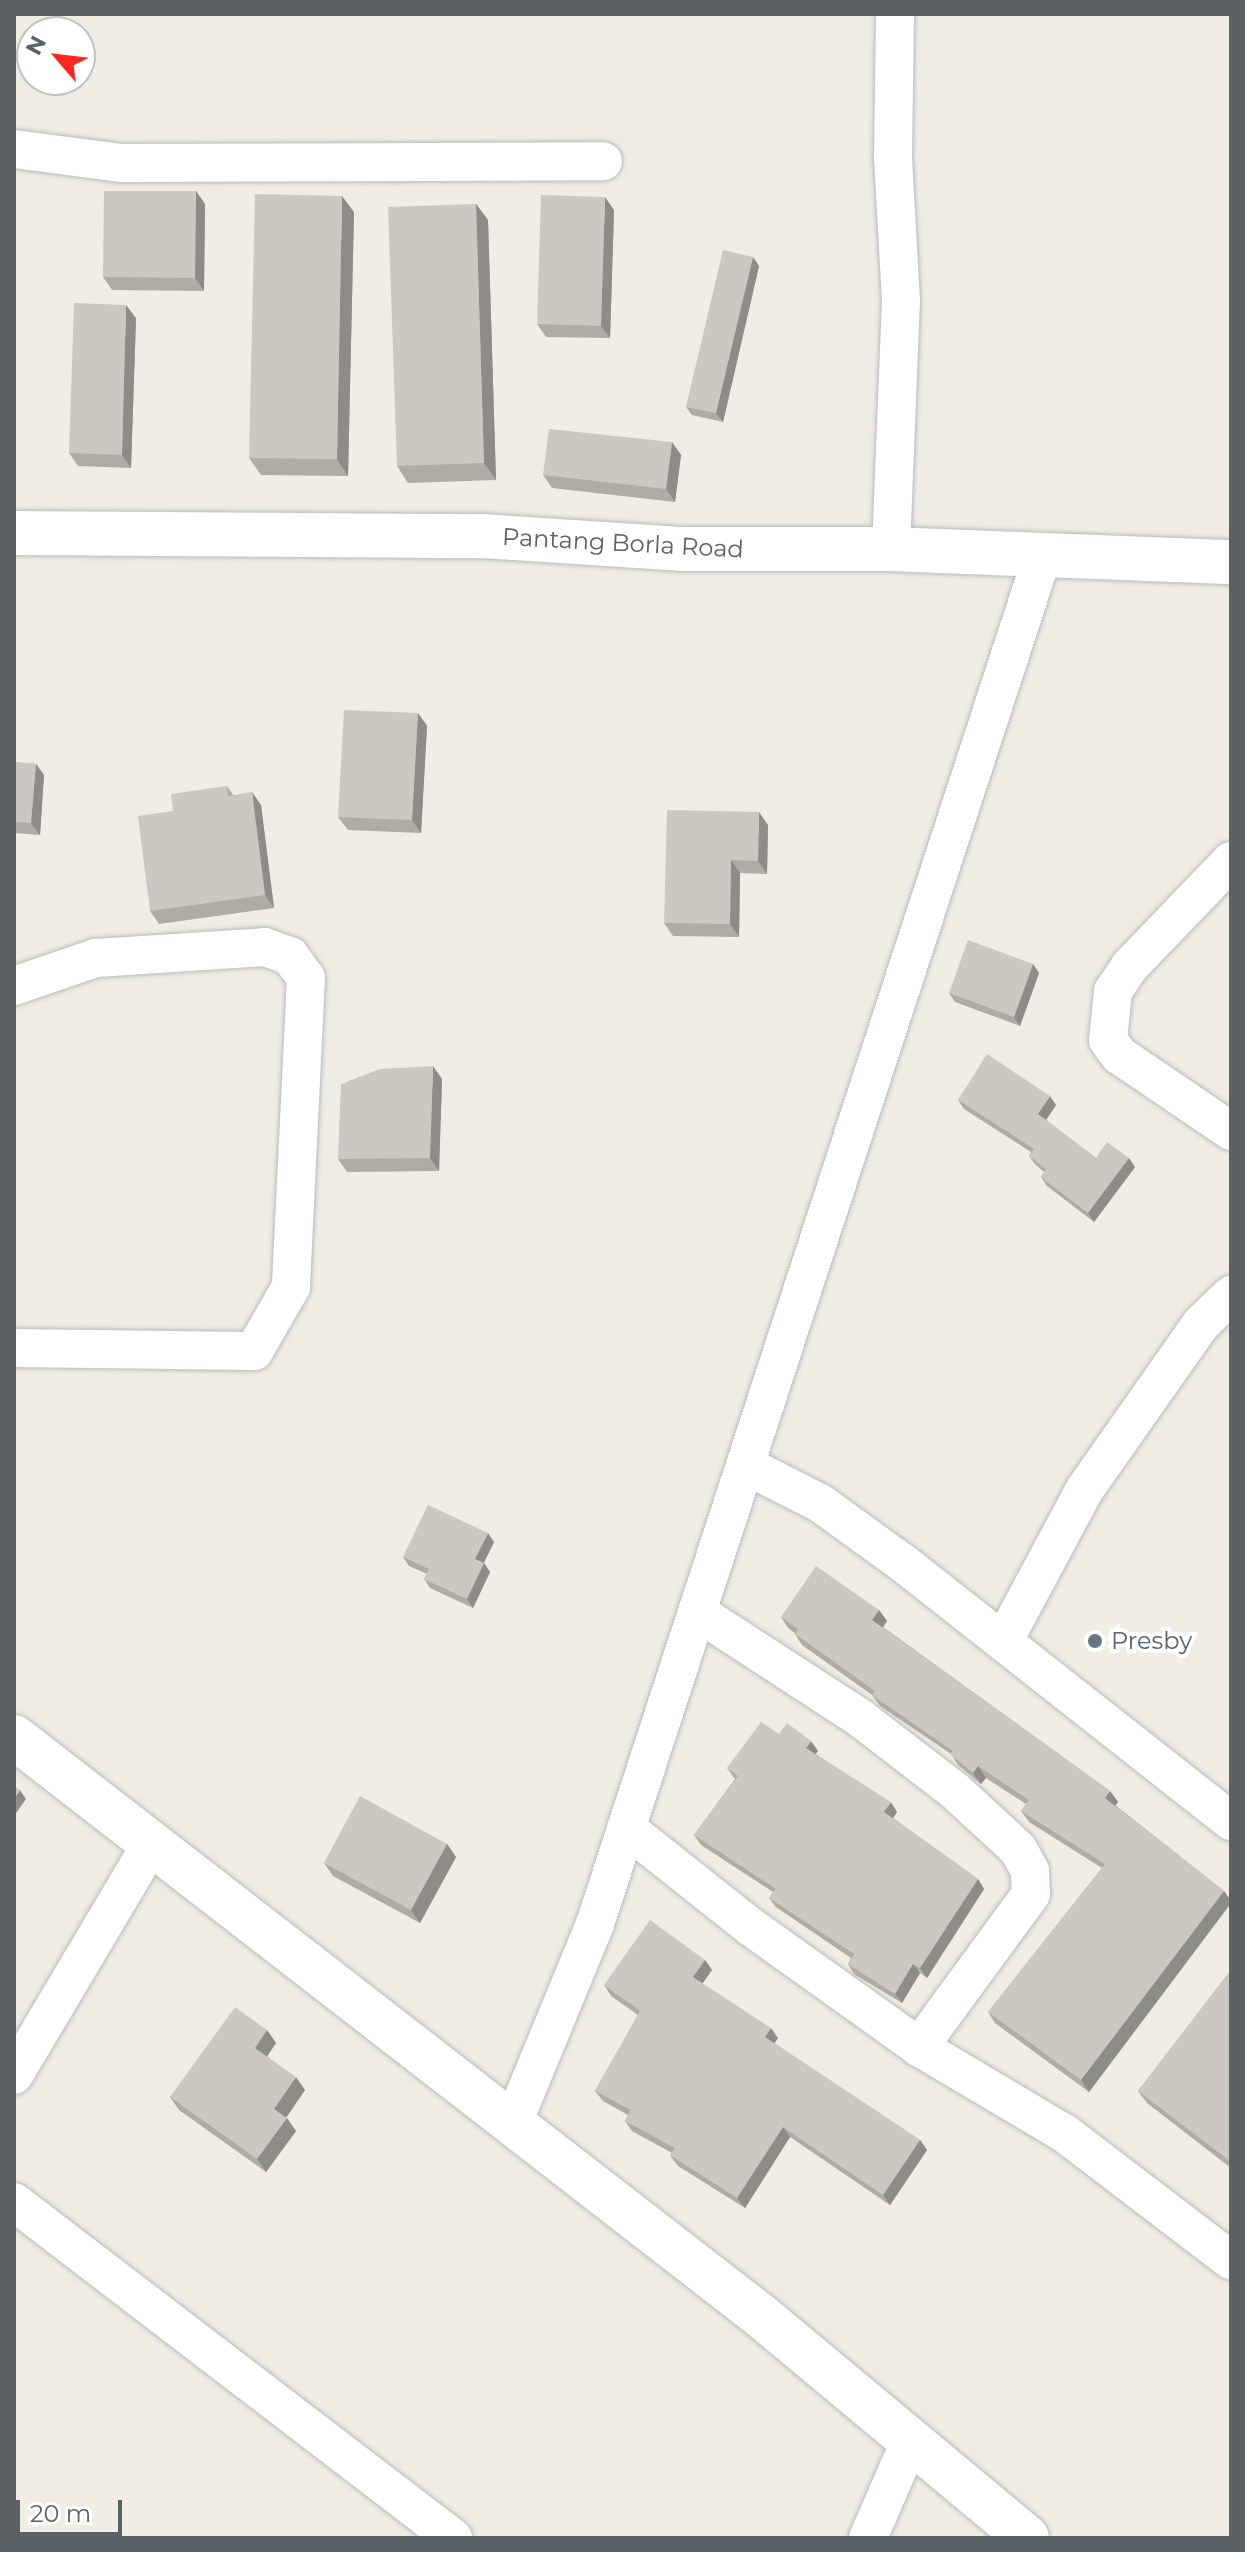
<!DOCTYPE html>
<html>
<head>
<meta charset="utf-8">
<style>
	body { margin:0 }
	#map { position:relative; width:1245px; height:2552px; overflow:hidden; background:#f0ede4; font-family:Montserrat,sans-serif }
	div>[style] { position:absolute }
	[style*='--x'] { left:calc(var(--x)*1px); top:calc(var(--y)*1px); width:calc(var(--w)*1px); rotate:calc(var(--a)*1deg) }
	.roads { filter:drop-shadow(0 0 2px #b7bbbf) drop-shadow(0 0 2px #b7bbbf) }
	.minor>* { height:38px; margin:-19px; padding:0 19px; transform-origin:19px; border-radius:19px; background:#fff }
	.tertiary>* { height:44px; margin:-22px; padding:0 22px; transform-origin:22px; border-radius:22px; background:#fff }
	.wall>* { inset:0; background:#afaca6 }
	.shaded-wall>* { inset:0; background:#8e8c87 }
	.building>* { inset:0; background:#cbc8c1 }
	.dots>* { width:22px; height:22px; translate:-50% -50%; box-sizing:border-box; border:4px solid #fff; border-radius:50% }
	span { translate:-50% -50%; white-space:nowrap; text-align:center; line-height:1.15; -webkit-text-stroke:8px #fff; paint-order:stroke }
	.street-label { font-size:24px; color:#5c6166 }
	.worship-label { font-size:24px; color:#5b616d }
	.left { translate:0 -50%; text-align:left }
	.frame { position:absolute; inset:0; border:16px solid #5c6166; pointer-events:none }
	.north { position:absolute; left:16px; top:16px; width:80px; height:80px; box-sizing:border-box; background:#fff; border:2px solid #bec0c2; border-radius:50%; rotate:298deg; font-size:22px; font-weight:700; line-height:32px; text-align:center; color:#5c6166 }
	.north::after { content:''; display:block; margin:auto; width:28px; height:36px; background:#fc271f; clip-path:polygon(50% 0,100% 100%,50% 72%,0 100%) }
	.scale { position:absolute; left:16px; top:2500px; width:106px; height:36px; box-sizing:border-box; border:4px solid #5c6166; border-top:0; padding-left:10px; font-size:24px; line-height:28px; white-space:nowrap; color:#5c6166; -webkit-text-stroke:6px #fff; paint-order:stroke }
</style>
</head>
<body>
<div id="map">
	<div class="roads">
		<div class="minor">
			<i style="--x:14;--y:149;--w:109;--a:7.4"></i>
			<i style="--x:122;--y:163;--w:481;--a:-0.2"></i>
			<i style="--x:891;--y:549;--w:248;--a:-87.7"></i>
			<i style="--x:901;--y:301;--w:145;--a:-93.2"></i>
			<i style="--x:893;--y:156;--w:142;--a:-89.2"></i>
			<i style="--x:1231;--y:861;--w:146;--a:133.9"></i>
			<i style="--x:1130;--y:966;--w:30;--a:124"></i>
			<i style="--x:1113;--y:991;--w:49;--a:95.8"></i>
			<i style="--x:1108;--y:1040;--w:19;--a:54"></i>
			<i style="--x:1119;--y:1055;--w:135;--a:34.2"></i>
			<i style="--x:14;--y:986;--w:87;--a:-18.9"></i>
			<i style="--x:96;--y:958;--w:169;--a:-3.7"></i>
			<i style="--x:265;--y:947;--w:27;--a:20"></i>
			<i style="--x:290;--y:956;--w:27;--a:54"></i>
			<i style="--x:306;--y:978;--w:309;--a:92.8"></i>
			<i style="--x:291;--y:1287;--w:74;--a:120"></i>
			<i style="--x:254;--y:1351;--w:240;--a:-179.3"></i>
			<i style="--x:745;--y:1465;--w:84;--a:26.9"></i>
			<i style="--x:820;--y:1503;--w:102;--a:35.9"></i>
			<i style="--x:903;--y:1563;--w:417;--a:38.2"></i>
			<i style="--x:697;--y:1612;--w:194;--a:33"></i>
			<i style="--x:860;--y:1718;--w:118;--a:37.5"></i>
			<i style="--x:954;--y:1790;--w:87;--a:42.7"></i>
			<i style="--x:1018;--y:1849;--w:25;--a:61"></i>
			<i style="--x:1030;--y:1871;--w:23;--a:88"></i>
			<i style="--x:1031;--y:1894;--w:190;--a:126.2"></i>
			<i style="--x:1004;--y:1640;--w:171;--a:-61.8"></i>
			<i style="--x:1085;--y:1489;--w:202;--a:-54.9"></i>
			<i style="--x:1201;--y:1324;--w:42;--a:-44"></i>
			<i style="--x:626;--y:1828;--w:159;--a:38.4"></i>
			<i style="--x:751;--y:1927;--w:206;--a:35.5"></i>
			<i style="--x:919;--y:2047;--w:169;--a:30.7"></i>
			<i style="--x:1064;--y:2133;--w:210;--a:37.3"></i>
			<i style="--x:14;--y:2075;--w:266;--a:-59.3"></i>
			<i style="--x:513;--y:2123;--w:215;--a:-67.6"></i>
			<i style="--x:595;--y:1924;--w:1441;--a:-71.89"></i>
			<i style="--x:14;--y:2202;--w:553;--a:37.43"></i>
			<i style="--x:868;--y:2538;--w:108;--a:-66.5"></i>
		</div>
		<div class="tertiary">
			<i style="--x:14;--y:533;--w:468;--a:0.4"></i>
			<i style="--x:482;--y:536;--w:199;--a:3.7"></i>
			<i style="--x:681;--y:549;--w:210;--a:0"></i>
			<i style="--x:891;--y:549;--w:340;--a:2.2"></i>
			<i style="--x:14;--y:1737;--w:945;--a:37.78"></i>
			<i style="--x:761;--y:2316;--w:346;--a:39.8"></i>
		</div>
	</div>
	<div class="wall">
		<i style="clip-path:polygon(196px 191px,205px 204px,204px 291px,112px 290px,103px 277px)"></i>
		<i style="clip-path:polygon(476px 204px,488px 220px,496px 480px,408px 483px,397px 466px)"></i>
		<i style="clip-path:polygon(614px 210px,610px 338px,546px 337px,537px 324px)"></i>
		<i style="clip-path:polygon(354px 212px,348px 476px,261px 475px,249px 458px)"></i>
		<i style="clip-path:polygon(753px 257px,759px 266px,723px 422px,692px 415px,686px 407px)"></i>
		<i style="clip-path:polygon(136px 318px,131px 468px,78px 466px,69px 453px)"></i>
		<i style="clip-path:polygon(672px 442px,681px 455px,675px 502px,552px 488px,543px 475px)"></i>
		<i style="clip-path:polygon(418px 713px,427px 726px,421px 833px,348px 830px,338px 817px)"></i>
		<i style="clip-path:polygon(14px 762px,36px 764px,44px 775px,40px 835px,14px 833px)"></i>
		<i style="clip-path:polygon(227px 786px,233px 795px,261px 805px,274px 908px,159px 924px,150px 911px,173px 811px)"></i>
		<i style="clip-path:polygon(768px 825px,767px 874px,740px 873px,739px 937px,673px 936px,664px 923px)"></i>
		<i style="clip-path:polygon(1033px 964px,1039px 973px,1020px 1026px,955px 1002px,949px 993px)"></i>
		<i style="clip-path:polygon(442px 1079px,439px 1171px,347px 1172px,338px 1159px)"></i>
		<i style="clip-path:polygon(958px 1100px,1056px 1105px,1046px 1120px,1096px 1158px,1135px 1167px,1094px 1222px,1047px 1186px,1041px 1177px,1044px 1172px,1035px 1164px,1029px 1156px,1031px 1152px,964px 1109px)"></i>
		<i style="clip-path:polygon(494px 1542px,484px 1563px,490px 1572px,473px 1608px,430px 1588px,424px 1579px,427px 1574px,409px 1566px,403px 1557px)"></i>
		<i style="clip-path:polygon(879px 1610px,887px 1621px,883px 1627px,1110px 1791px,1118px 1802px,1115px 1805px,1224px 1891px,1231px 1901px,1231px 1903px,1089px 2092px,995px 2023px,988px 2012px,1102px 1868px,1029px 1822px,1021px 1811px,1026px 1804px,986px 1778px,981px 1784px,958px 1765px,951px 1754px,880px 1706px,872px 1695px,802px 1645px,795px 1634px,795px 1633px,788px 1628px,781px 1617px)"></i>
		<i style="clip-path:polygon(779px 1734px,818px 1751px,816px 1754px,897px 1812px,893px 1818px,978px 1879px,984px 1889px,927px 1978px,920px 1973px,902px 2003px,854px 1974px,848px 1964px,851px 1958px,776px 1907px,769px 1898px,773px 1892px,701px 1845px,694px 1835px,735px 1779px,727px 1768px)"></i>
		<i style="clip-path:polygon(447px 1844px,456px 1857px,420px 1923px,333px 1876px,324px 1863px)"></i>
		<i style="clip-path:polygon(705px 1960px,712px 1970px,702px 1984px,778px 2038px,774px 2043px,920px 2140px,927px 2150px,890px 2205px,790px 2137px,745px 2208px,678px 2166px,670px 2155px,672px 2153px,632px 2131px,625px 2121px,628px 2115px,603px 2101px,595px 2091px,638px 2015px,611px 1996px,604px 1985px)"></i>
		<i style="clip-path:polygon(1231px 1970px,1231px 2168px,1147px 2103px,1138px 2091px)"></i>
		<i style="clip-path:polygon(267px 2030px,276px 2043px,267px 2056px,305px 2090px,286px 2118px,296px 2131px,266px 2172px,179px 2110px,170px 2097px)"></i>
	</div>
	<div class="shaded-wall">
		<i style="clip-path:polygon(196px 191px,205px 204px,204px 291px,195px 278px)"></i>
		<i style="clip-path:polygon(342px 196px,354px 212px,348px 476px,337px 459px)"></i>
		<i style="clip-path:polygon(605px 197px,614px 210px,610px 338px,601px 326px)"></i>
		<i style="clip-path:polygon(476px 204px,488px 220px,496px 480px,484px 463px)"></i>
		<i style="clip-path:polygon(753px 257px,759px 266px,723px 422px,716px 413px)"></i>
		<i style="clip-path:polygon(126px 305px,136px 318px,131px 468px,122px 455px)"></i>
		<i style="clip-path:polygon(672px 442px,681px 455px,675px 502px,666px 489px)"></i>
		<i style="clip-path:polygon(418px 713px,427px 726px,421px 833px,412px 820px)"></i>
		<i style="clip-path:polygon(36px 764px,44px 775px,40px 835px,31px 823px)"></i>
		<i style="clip-path:polygon(252px 792px,261px 805px,274px 908px,265px 895px)"></i>
		<i style="clip-path:polygon(759px 812px,768px 825px,767px 874px,758px 861px)"></i>
		<i style="clip-path:polygon(731px 860px,740px 873px,739px 937px,730px 924px)"></i>
		<i style="clip-path:polygon(1033px 964px,1039px 973px,1020px 1026px,1014px 1017px)"></i>
		<i style="clip-path:polygon(433px 1066px,442px 1079px,439px 1171px,430px 1158px)"></i>
		<i style="clip-path:polygon(1050px 1096px,1056px 1105px,1044px 1123px,1038px 1114px)"></i>
		<i style="clip-path:polygon(1129px 1158px,1135px 1167px,1094px 1222px,1088px 1213px)"></i>
		<i style="clip-path:polygon(488px 1533px,494px 1542px,481px 1568px,475px 1559px)"></i>
		<i style="clip-path:polygon(484px 1563px,490px 1572px,473px 1608px,467px 1599px)"></i>
		<i style="clip-path:polygon(879px 1610px,887px 1621px,880px 1631px,872px 1620px)"></i>
		<i style="clip-path:polygon(811px 1741px,818px 1751px,813px 1757px,806px 1748px)"></i>
		<i style="clip-path:polygon(978px 1766px,986px 1778px,981px 1784px,973px 1773px)"></i>
		<i style="clip-path:polygon(20px 1790px,26px 1799px,14px 1816px,14px 1799px)"></i>
		<i style="clip-path:polygon(1110px 1791px,1118px 1802px,1113px 1809px,1105px 1798px)"></i>
		<i style="clip-path:polygon(891px 1802px,897px 1812px,891px 1821px,884px 1812px)"></i>
		<i style="clip-path:polygon(447px 1844px,456px 1857px,420px 1923px,411px 1910px)"></i>
		<i style="clip-path:polygon(978px 1879px,984px 1889px,927px 1978px,920px 1968px)"></i>
		<i style="clip-path:polygon(1224px 1891px,1231px 1901px,1231px 1903px,1089px 2092px,1081px 2080px)"></i>
		<i style="clip-path:polygon(705px 1960px,712px 1970px,700px 1987px,693px 1977px)"></i>
		<i style="clip-path:polygon(913px 1964px,920px 1973px,902px 2003px,895px 1994px)"></i>
		<i style="clip-path:polygon(771px 2028px,778px 2038px,772px 2047px,765px 2037px)"></i>
		<i style="clip-path:polygon(267px 2030px,276px 2043px,264px 2061px,255px 2048px)"></i>
		<i style="clip-path:polygon(296px 2077px,305px 2090px,283px 2122px,274px 2109px)"></i>
		<i style="clip-path:polygon(287px 2118px,296px 2131px,266px 2172px,257px 2159px)"></i>
		<i style="clip-path:polygon(783px 2127px,790px 2137px,745px 2208px,737px 2198px)"></i>
		<i style="clip-path:polygon(920px 2140px,927px 2150px,890px 2205px,883px 2195px)"></i>
	</div>
	<div class="building">
		<i style="clip-path:polygon(104px 191px,196px 191px,195px 278px,103px 277px)"></i>
		<i style="clip-path:polygon(255px 194px,342px 196px,337px 459px,249px 458px)"></i>
		<i style="clip-path:polygon(541px 195px,605px 197px,601px 326px,537px 324px)"></i>
		<i style="clip-path:polygon(476px 204px,484px 463px,397px 466px,388px 207px)"></i>
		<i style="clip-path:polygon(723px 250px,753px 257px,716px 413px,686px 407px)"></i>
		<i style="clip-path:polygon(74px 303px,126px 305px,122px 455px,69px 453px)"></i>
		<i style="clip-path:polygon(549px 429px,672px 442px,666px 489px,543px 475px)"></i>
		<i style="clip-path:polygon(344px 710px,418px 713px,412px 820px,338px 817px)"></i>
		<i style="clip-path:polygon(14px 762px,36px 764px,31px 823px,14px 822px)"></i>
		<i style="clip-path:polygon(227px 786px,228px 796px,252px 792px,265px 895px,150px 911px,138px 816px,173px 811px,171px 794px)"></i>
		<i style="clip-path:polygon(667px 810px,759px 812px,758px 861px,731px 860px,730px 924px,664px 923px)"></i>
		<i style="clip-path:polygon(968px 940px,1033px 964px,1014px 1017px,949px 993px)"></i>
		<i style="clip-path:polygon(987px 1054px,1050px 1096px,1038px 1114px,1096px 1158px,1107px 1142px,1129px 1158px,1088px 1213px,1041px 1177px,1046px 1169px,1029px 1156px,1034px 1149px,958px 1100px)"></i>
		<i style="clip-path:polygon(433px 1066px,430px 1158px,338px 1159px,341px 1084px,380px 1069px)"></i>
		<i style="clip-path:polygon(428px 1505px,488px 1533px,475px 1559px,484px 1563px,467px 1599px,424px 1579px,429px 1569px,403px 1557px)"></i>
		<i style="clip-path:polygon(816px 1566px,879px 1610px,872px 1620px,1110px 1791px,1105px 1798px,1224px 1891px,1081px 2080px,988px 2012px,1105px 1864px,1021px 1811px,1029px 1800px,978px 1766px,973px 1773px,950px 1754px,953px 1751px,872px 1695px,875px 1691px,795px 1634px,798px 1629px,781px 1617px)"></i>
		<i style="clip-path:polygon(761px 1722px,779px 1734px,787px 1723px,811px 1741px,806px 1748px,891px 1802px,884px 1812px,978px 1879px,920px 1968px,913px 1964px,895px 1994px,848px 1964px,854px 1954px,769px 1898px,776px 1889px,694px 1835px,738px 1776px,727px 1768px)"></i>
		<i style="clip-path:polygon(14px 1786px,20px 1790px,14px 1799px)"></i>
		<i style="clip-path:polygon(360px 1796px,447px 1844px,411px 1910px,324px 1863px)"></i>
		<i style="clip-path:polygon(650px 1920px,705px 1960px,693px 1977px,771px 2028px,765px 2037px,920px 2140px,883px 2195px,783px 2127px,737px 2198px,670px 2155px,675px 2148px,625px 2121px,631px 2110px,595px 2091px,640px 2011px,604px 1985px)"></i>
		<i style="clip-path:polygon(1231px 1970px,1231px 2162px,1138px 2091px)"></i>
		<i style="clip-path:polygon(235px 2007px,267px 2030px,255px 2048px,296px 2077px,274px 2109px,287px 2118px,257px 2159px,170px 2097px)"></i>
	</div>
	<div class="dots">
		<i style="left:1095px;top:1641px;background:#6b7280"></i>
	</div>
	<div class="street-label">
		<span style="left:623px;top:543px;rotate:3deg">Pantang Borla Road</span>
	</div>
	<div class="worship-label">
		<span class="left" style="left:1111px;top:1641px">Presby</span>
	</div>
	<div class="frame"></div>
	<div class="north">N</div>
	<div class="scale">20 m</div>
</div>
</body>
</html>
